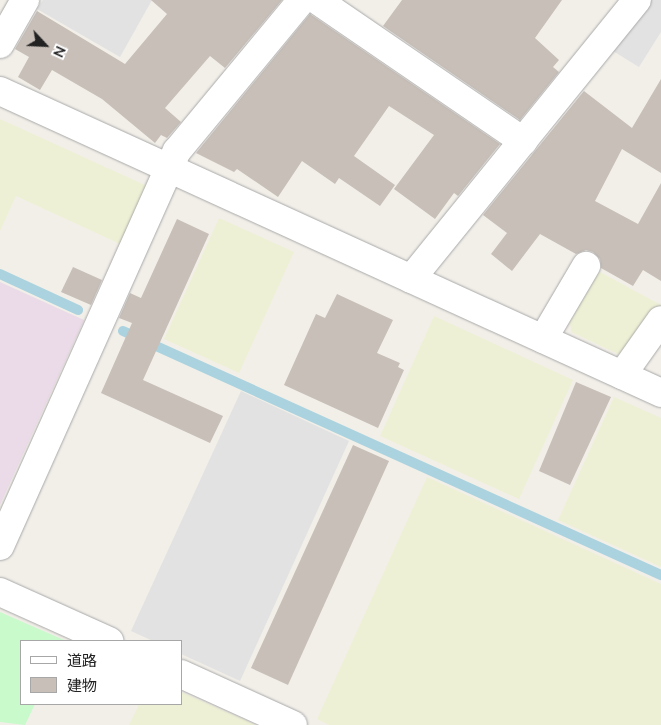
<!DOCTYPE html>
<html>
<head>
<meta charset="utf-8">
<style>
	body { margin:0 }
	#map { position:relative; width:661px; height:725px; overflow:hidden; background:#f2efe9; font-family:"Nunito Sans","Noto Sans JP",sans-serif }
	div>[style] { position:absolute }
	[style*='--x'] { left:calc(var(--x)*1px); top:calc(var(--y)*1px); width:calc(var(--w)*1px); rotate:calc(var(--a)*1deg) }
	.industrial>* { inset:0; background:#ebdbe8 }
	.farmland>* { inset:0; background:#eef0d5 }
	.park>* { inset:0; background:#c8facc }
	.parking>* { inset:0; background:#e2e2e2 }
	.stream>* { height:10px; margin:-5px; padding:0 5px; transform-origin:5px; border-radius:5px; background:#aad3df }
	.building>* { inset:0; background:#c7bfb8 }
	.roads { filter:drop-shadow(0 0 1px #a9a9a9) drop-shadow(0 0 1px #a9a9a9) }
	.minor>* { height:28px; margin:-14px; padding:0 14px; transform-origin:14px; border-radius:14px; background:#fff }
	span { translate:-50% -50%; white-space:nowrap; text-align:center; line-height:1.15; -webkit-text-stroke:4px #fff; paint-order:stroke }
	.legend { position:absolute; left:20px; top:640px; width:162px; height:65px; box-sizing:border-box; background:#fff; border:1px solid #a7a7a7; margin:0; padding:6px 9px; list-style:none; font-size:15px; color:#222 }
	.legend li { display:flex; align-items:center; gap:10px; height:25px }
	.legend b { width:25px; border:1px solid #a7a7a7 }
	.north { position:absolute; left:20px; top:20px; width:50px; height:50px; -webkit-text-stroke:4px #fff; paint-order:stroke; rotate:115deg; font-size:14px; font-weight:700; line-height:20px; text-align:center; color:#222 }
	.north::after { content:''; display:block; margin:auto; width:18px; height:22px; background:#222; clip-path:polygon(50% 0,100% 100%,50% 72%,0 100%) }
</style>
</head>
<body>
<div id="map">
	<div class="industrial">
		<i style="clip-path:polygon(0 282px,84px 320px,0 505px)"></i>
	</div>
	<div class="farmland">
		<i style="clip-path:polygon(0 119px,147px 186px,120px 244px,16px 196px,0 231px)"></i>
		<i style="clip-path:polygon(219px 218px,294px 252px,239px 373px,164px 339px)"></i>
		<i style="clip-path:polygon(598px 271px,661px 305px,628px 354px,620px 355px,571px 332px,570px 321px)"></i>
		<i style="clip-path:polygon(434px 316px,573px 380px,519px 499px,380px 436px)"></i>
		<i style="clip-path:polygon(614px 397px,661px 418px,661px 567px,558px 520px)"></i>
		<i style="clip-path:polygon(427px 477px,661px 584px,661px 725px,329px 725px,317px 719px)"></i>
		<i style="clip-path:polygon(181px 692px,256px 725px,129px 725px,139px 704px,181px 704px)"></i>
	</div>
	<div class="park">
		<i style="clip-path:polygon(0 612px,64px 640px,21px 641px,21px 704px,35px 704px,25px 725px,0 722px)"></i>
	</div>
	<div class="parking">
		<i style="clip-path:polygon(43px 0,152px 0,120px 57px,37px 9px)"></i>
		<i style="clip-path:polygon(647px 0,661px 0,661px 32px,639px 67px,608px 48px)"></i>
		<i style="clip-path:polygon(241px 391px,349px 441px,240px 681px,181px 654px,181px 641px,153px 641px,131px 631px)"></i>
	</div>
	<div class="stream">
		<i style="--x:0;--y:274;--w:86;--a:24.8"></i>
		<i style="--x:123;--y:331;--w:591;--a:24.4"></i>
	</div>
	<div class="building">
		<i style="clip-path:polygon(151px 0,282px 0,225px 68px,210px 56px,165px 108px,181px 122px,167px 138px,161px 135px,155px 143px,102px 99px,52px 70px,40px 90px,18px 77px,29px 57px,15px 49px,37px 11px,125px 64px,167px 14px)"></i>
		<i style="clip-path:polygon(402px 0,562px 0,535px 38px,559px 60px,553px 67px,559px 72px,520px 120px,383px 26px)"></i>
		<i style="clip-path:polygon(310px 14px,500px 144px,458px 196px,454px 193px,435px 219px,394px 189px,434px 135px,389px 106px,354px 156px,395px 185px,380px 206px,339px 178px,335px 184px,302px 161px,278px 197px,237px 169px,234px 172px,196px 153px)"></i>
		<i style="clip-path:polygon(661px 79px,661px 173px,622px 149px,595px 201px,638px 224px,661px 183px,661px 281px,643px 270px,633px 286px,601px 268px,600px 259px,593px 252px,586px 250px,576px 254px,540px 234px,512px 271px,491px 254px,507px 233px,483px 215px,584px 91px,632px 128px)"></i>
		<i style="clip-path:polygon(177px 219px,209px 234px,143px 380px,223px 416px,210px 443px,101px 393px,132px 323px,119px 318px,130px 293px,141px 298px)"></i>
		<i style="clip-path:polygon(73px 267px,102px 280px,91px 305px,61px 292px)"></i>
		<i style="clip-path:polygon(337px 294px,393px 320px,377px 353px,400px 363px,398px 367px,404px 370px,378px 428px,284px 385px,316px 314px,325px 318px)"></i>
		<i style="clip-path:polygon(576px 382px,611px 397px,570px 485px,539px 471px)"></i>
		<i style="clip-path:polygon(353px 445px,389px 461px,288px 685px,251px 668px)"></i>
	</div>
	<div class="roads">
		<div class="minor">
			<i style="--x:317;--y:0;--w:250;--a:34.4"></i>
			<i style="--x:0;--y:44;--w:51;--a:-60.4"></i>
			<i style="--x:0;--y:91;--w:727;--a:24.55"></i>
			<i style="--x:411;--y:279;--w:359;--a:-51"></i>
			<i style="--x:543;--y:339;--w:85;--a:-59.5"></i>
			<i style="--x:622;--y:375;--w:67;--a:-54.7"></i>
			<i style="--x:0;--y:546;--w:433;--a:-65.9"></i>
			<i style="--x:177;--y:151;--w:196;--a:-50.4"></i>
			<i style="--x:0;--y:592;--w:120;--a:24.2"></i>
			<i style="--x:181;--y:674;--w:123;--a:24.5"></i>
		</div>
	</div>
	<ul class="legend">
	<li><b style="height:6px;background:#fff"></b>道路</li>
	<li><b style="height:14px;background:#c7bfb8"></b>建物</li>
	</ul>
	<div class="north">N</div>
</div>
</body>
</html>
